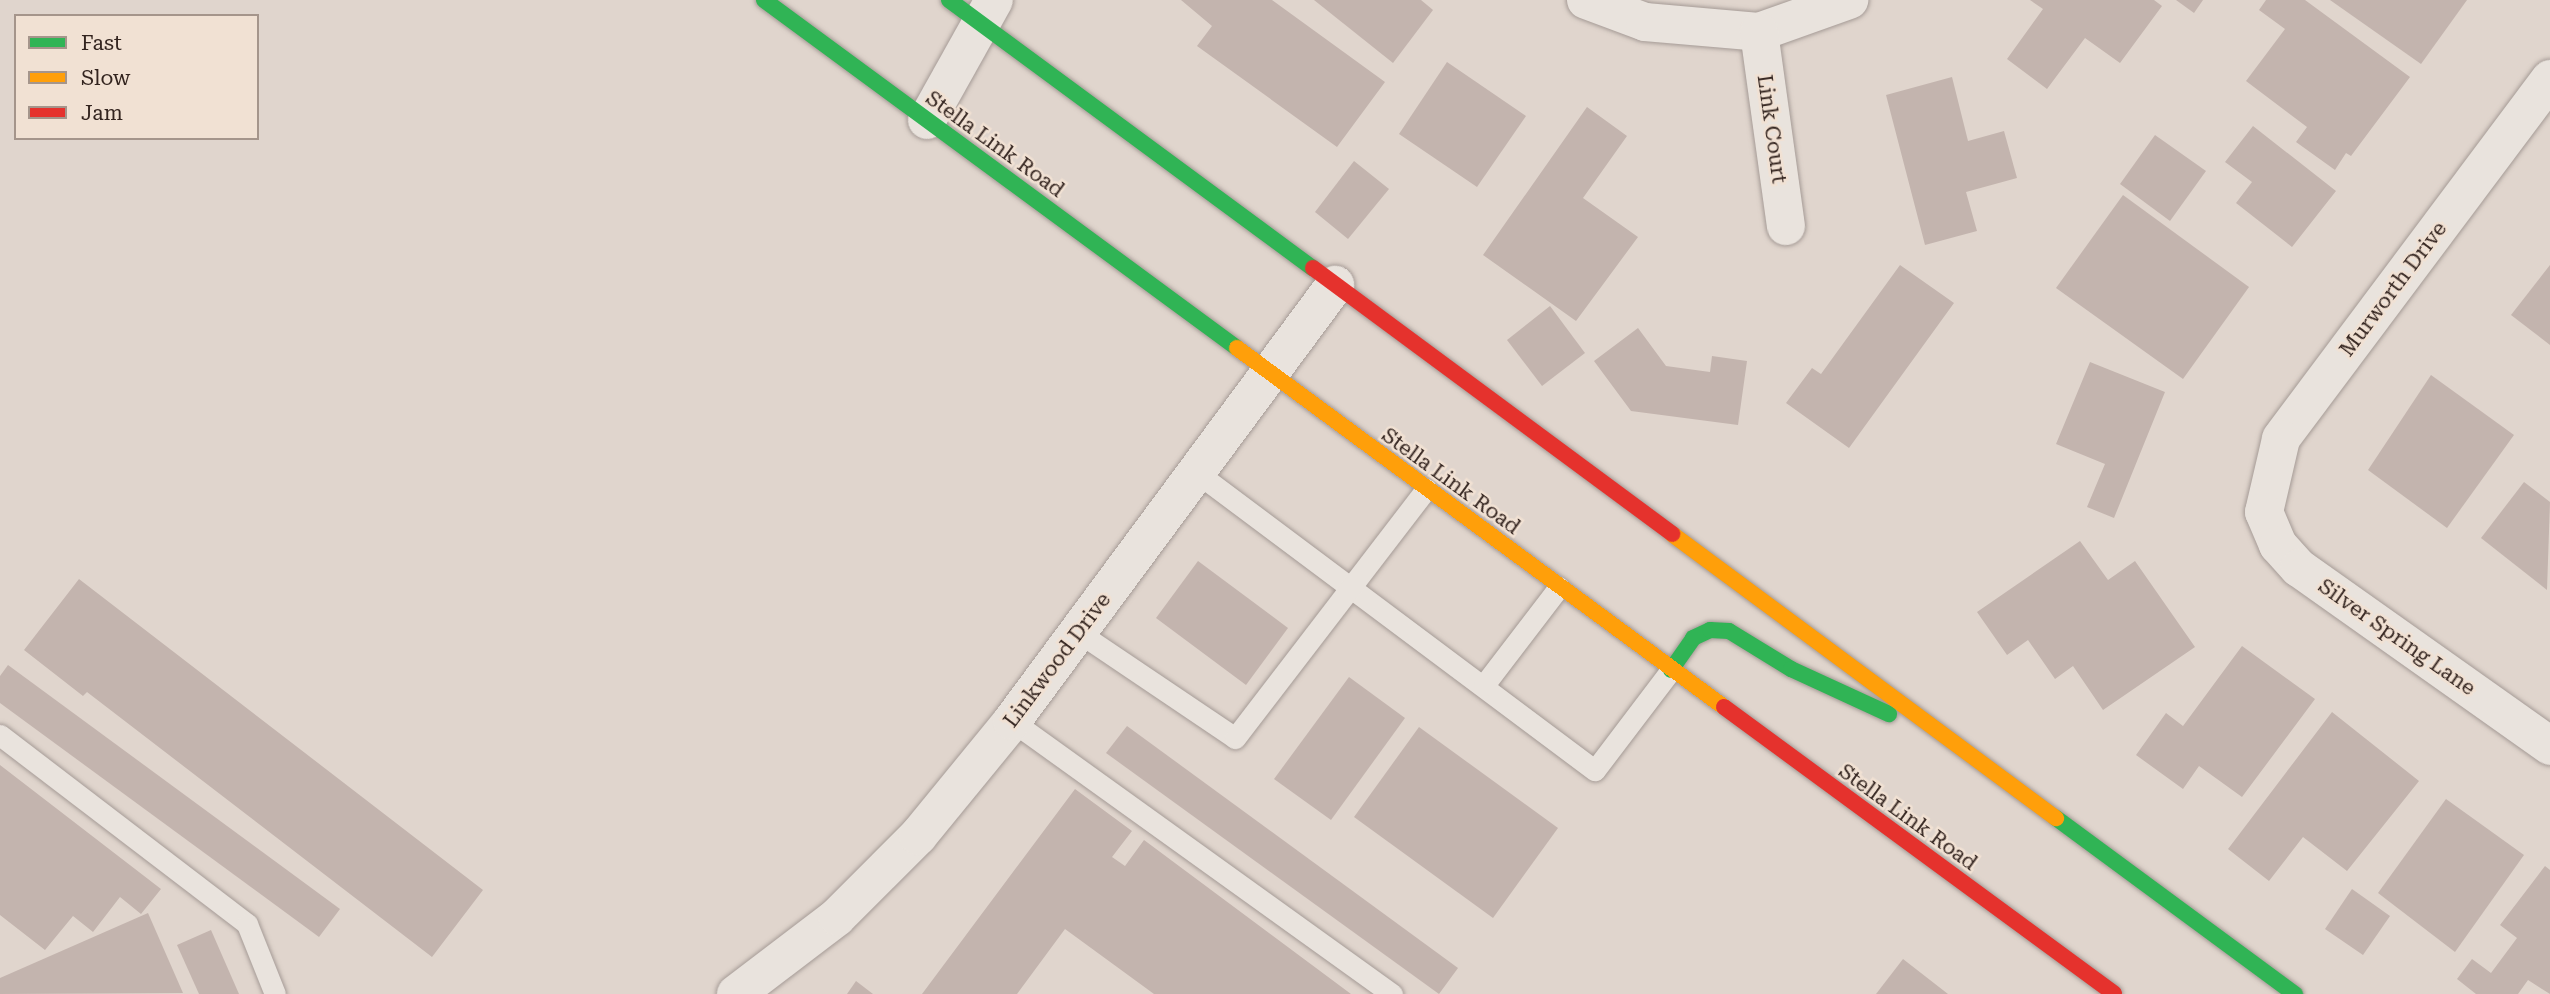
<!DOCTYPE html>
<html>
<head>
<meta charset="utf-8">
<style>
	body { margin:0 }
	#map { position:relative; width:2550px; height:994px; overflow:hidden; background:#e0d5cd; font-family:"Roboto Serif",serif }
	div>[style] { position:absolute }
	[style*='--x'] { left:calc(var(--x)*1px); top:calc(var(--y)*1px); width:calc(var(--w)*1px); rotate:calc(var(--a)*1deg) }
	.building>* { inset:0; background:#c3b4ae }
	.roads { filter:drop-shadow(0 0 2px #a59b96) drop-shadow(0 0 2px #a59b96) }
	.lane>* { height:21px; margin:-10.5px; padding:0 10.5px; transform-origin:10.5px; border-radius:10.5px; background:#e9e3dd }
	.street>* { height:38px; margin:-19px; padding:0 19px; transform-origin:19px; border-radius:19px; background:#e9e3dd }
	.fast>* { height:16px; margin:-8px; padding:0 8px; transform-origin:8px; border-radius:8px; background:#30b455 }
	.slow>* { height:16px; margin:-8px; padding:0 8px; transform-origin:8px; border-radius:8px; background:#ff9f0a }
	.jam>* { height:16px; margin:-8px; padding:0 8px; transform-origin:8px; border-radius:8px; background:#e5322d }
	span { translate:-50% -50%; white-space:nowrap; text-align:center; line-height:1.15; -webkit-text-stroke:5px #f1e1d3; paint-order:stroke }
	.street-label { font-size:21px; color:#33241f }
	.legend { position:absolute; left:14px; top:14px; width:245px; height:126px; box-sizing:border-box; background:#f1e1d3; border:2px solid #a5958b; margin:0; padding:9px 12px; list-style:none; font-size:21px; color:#33241f }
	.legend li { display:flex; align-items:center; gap:14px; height:35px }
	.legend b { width:35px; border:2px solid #a5958b }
</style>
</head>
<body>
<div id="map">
	<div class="building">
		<i style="clip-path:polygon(1181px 0,1272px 0,1385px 82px,1337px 147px,1197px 46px,1212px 26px)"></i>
		<i style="clip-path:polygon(1314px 0,1421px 0,1433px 10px,1393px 63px)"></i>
		<i style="clip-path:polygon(2030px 0,2154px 0,2162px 6px,2120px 63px,2085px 38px,2047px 89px,2007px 59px,2043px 9px)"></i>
		<i style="clip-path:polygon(2176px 0,2203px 0,2194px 13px)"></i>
		<i style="clip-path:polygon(2266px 0,2305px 0,2410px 77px,2351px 156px,2346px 153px,2335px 170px,2296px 142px,2307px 127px,2246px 81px,2285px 29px,2259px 10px)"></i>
		<i style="clip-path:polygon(2330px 0,2467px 0,2421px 64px)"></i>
		<i style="clip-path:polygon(1447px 62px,1526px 116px,1477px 187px,1399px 134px)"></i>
		<i style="clip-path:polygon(1952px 77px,1968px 141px,2004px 131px,2017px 178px,1966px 192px,1977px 231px,1925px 245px,1886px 95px)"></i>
		<i style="clip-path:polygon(1587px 107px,1627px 136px,1583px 198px,1638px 237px,1576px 321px,1483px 255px)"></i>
		<i style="clip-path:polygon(2253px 126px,2336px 191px,2292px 247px,2236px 203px,2252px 182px,2225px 162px)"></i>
		<i style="clip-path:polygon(2155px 135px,2206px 171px,2170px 221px,2120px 184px)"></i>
		<i style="clip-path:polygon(1354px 161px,1389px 189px,1348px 239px,1315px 212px)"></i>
		<i style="clip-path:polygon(2123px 195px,2249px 287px,2183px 379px,2056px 288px)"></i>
		<i style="clip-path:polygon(1900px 265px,1954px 303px,1849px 448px,1786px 403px,1812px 368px,1821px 374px)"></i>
		<i style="clip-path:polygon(2550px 265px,2550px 345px,2511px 315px)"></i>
		<i style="clip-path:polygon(1550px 306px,1585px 353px,1542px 386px,1507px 340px)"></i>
		<i style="clip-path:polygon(1638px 328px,1666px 366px,1710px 372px,1712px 356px,1747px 361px,1738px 425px,1631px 411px,1594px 361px)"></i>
		<i style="clip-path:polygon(2090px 362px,2165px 392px,2114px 518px,2087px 507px,2105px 464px,2056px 444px)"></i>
		<i style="clip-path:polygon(2431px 375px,2514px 435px,2447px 528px,2368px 470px)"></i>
		<i style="clip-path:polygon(2524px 482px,2550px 502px,2547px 590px,2481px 538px)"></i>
		<i style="clip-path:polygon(2080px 541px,2108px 580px,2135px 561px,2195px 647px,2103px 710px,2073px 666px,2055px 679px,2028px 640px,2007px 655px,1977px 612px)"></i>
		<i style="clip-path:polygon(1198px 561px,1288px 628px,1246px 685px,1156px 618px)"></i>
		<i style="clip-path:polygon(79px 579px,483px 890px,432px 957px,87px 692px,83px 696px,24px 650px)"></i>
		<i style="clip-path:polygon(2242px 646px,2315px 699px,2242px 797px,2199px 766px,2183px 789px,2136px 755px,2166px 713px,2183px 726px)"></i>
		<i style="clip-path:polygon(8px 665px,340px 909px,319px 937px,0 703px,0 676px)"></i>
		<i style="clip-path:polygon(1349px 677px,1405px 718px,1331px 820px,1274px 779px)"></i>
		<i style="clip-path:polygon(2332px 712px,2419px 781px,2347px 871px,2303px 837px,2269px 881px,2228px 849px)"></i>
		<i style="clip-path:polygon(1127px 726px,1458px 968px,1439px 994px,1106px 753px)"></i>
		<i style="clip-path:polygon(1419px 727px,1558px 828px,1493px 918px,1354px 817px)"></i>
		<i style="clip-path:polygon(0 765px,161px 889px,141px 914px,120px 897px,93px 932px,73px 916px,45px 950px,0 915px)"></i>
		<i style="clip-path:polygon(1075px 789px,1132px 831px,1112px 857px,1125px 866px,1144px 840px,1351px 994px,1154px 994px,1065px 929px,1017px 994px,922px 994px)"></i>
		<i style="clip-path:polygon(2446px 799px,2524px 855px,2455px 952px,2378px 893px)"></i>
		<i style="clip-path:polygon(2545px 866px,2550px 870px,2550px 994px,2528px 980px,2518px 994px,2476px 994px,2457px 979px,2472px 959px,2491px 973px,2517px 938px,2500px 925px)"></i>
		<i style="clip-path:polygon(2352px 889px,2390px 916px,2363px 955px,2325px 929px)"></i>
		<i style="clip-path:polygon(148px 913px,183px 993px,0 994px,0 978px)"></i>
		<i style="clip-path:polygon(211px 930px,239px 994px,199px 994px,177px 945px)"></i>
		<i style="clip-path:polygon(1903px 959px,1948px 994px,1876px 994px)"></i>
		<i style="clip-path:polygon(856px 981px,873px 994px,847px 994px)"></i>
	</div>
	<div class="roads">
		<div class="lane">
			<i style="--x:1196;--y:472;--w:498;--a:36.8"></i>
			<i style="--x:1595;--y:770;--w:126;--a:-52.8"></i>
			<i style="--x:1078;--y:632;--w:189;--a:34"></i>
			<i style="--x:1235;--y:738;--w:314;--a:-52.5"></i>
			<i style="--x:1484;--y:685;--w:123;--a:-52.6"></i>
			<i style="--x:1012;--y:721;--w:468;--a:35.7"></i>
			<i style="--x:0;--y:735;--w:311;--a:37.4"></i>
			<i style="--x:247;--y:924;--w:75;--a:68.2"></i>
		</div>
		<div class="street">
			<i style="--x:1586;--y:0;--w:63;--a:20.4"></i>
			<i style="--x:1645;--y:22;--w:114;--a:5"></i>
			<i style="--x:1759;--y:32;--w:96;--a:-19.6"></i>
			<i style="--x:1759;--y:32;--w:196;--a:82.1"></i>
			<i style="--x:2550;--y:79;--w:449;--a:126.8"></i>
			<i style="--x:2281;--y:439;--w:75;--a:103.1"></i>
			<i style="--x:2264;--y:512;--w:36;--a:67"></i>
			<i style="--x:2278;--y:545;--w:31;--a:48"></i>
			<i style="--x:2299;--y:568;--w:308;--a:35.3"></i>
			<i style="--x:927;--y:120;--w:137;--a:-60.8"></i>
			<i style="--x:736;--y:994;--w:127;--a:-37.3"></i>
			<i style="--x:837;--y:917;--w:115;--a:-45"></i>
			<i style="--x:918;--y:836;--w:149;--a:-50.7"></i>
			<i style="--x:1012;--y:721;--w:543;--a:-53.47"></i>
		</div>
		<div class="fast">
			<i style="--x:764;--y:0;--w:587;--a:36.34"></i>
			<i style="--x:949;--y:0;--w:452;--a:36.4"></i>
			<i style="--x:1671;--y:670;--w:39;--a:-55"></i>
			<i style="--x:1693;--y:638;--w:19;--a:-25"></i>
			<i style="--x:1710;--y:630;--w:19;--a:3"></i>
			<i style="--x:1729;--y:631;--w:73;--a:31.5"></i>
			<i style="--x:1791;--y:669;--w:108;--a:24.7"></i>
			<i style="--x:2056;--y:818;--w:297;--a:36.4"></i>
		</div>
		<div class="slow">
			<i style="--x:1237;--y:348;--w:605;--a:36.4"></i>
			<i style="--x:1672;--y:534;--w:478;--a:36.5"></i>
		</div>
		<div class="jam">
			<i style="--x:1313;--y:268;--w:447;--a:36.5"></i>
			<i style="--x:1724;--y:707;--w:484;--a:36.3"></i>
		</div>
	</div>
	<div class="street-label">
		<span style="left:1772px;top:129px;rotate:82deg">Link Court</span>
		<span style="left:995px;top:144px;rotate:36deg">Stella Link Road</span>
		<span style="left:2393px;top:289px;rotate:-53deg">Murworth Drive</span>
		<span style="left:1451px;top:481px;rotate:36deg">Stella Link Road</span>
		<span style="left:2397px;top:637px;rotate:35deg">Silver Spring Lane</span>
		<span style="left:1057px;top:660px;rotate:-53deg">Linkwood Drive</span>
		<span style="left:1908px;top:817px;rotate:36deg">Stella Link Road</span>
	</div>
	<ul class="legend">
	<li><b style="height:9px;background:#30b455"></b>Fast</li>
	<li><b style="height:9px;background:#ff9f0a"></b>Slow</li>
	<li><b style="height:9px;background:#e5322d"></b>Jam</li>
	</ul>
</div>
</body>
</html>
